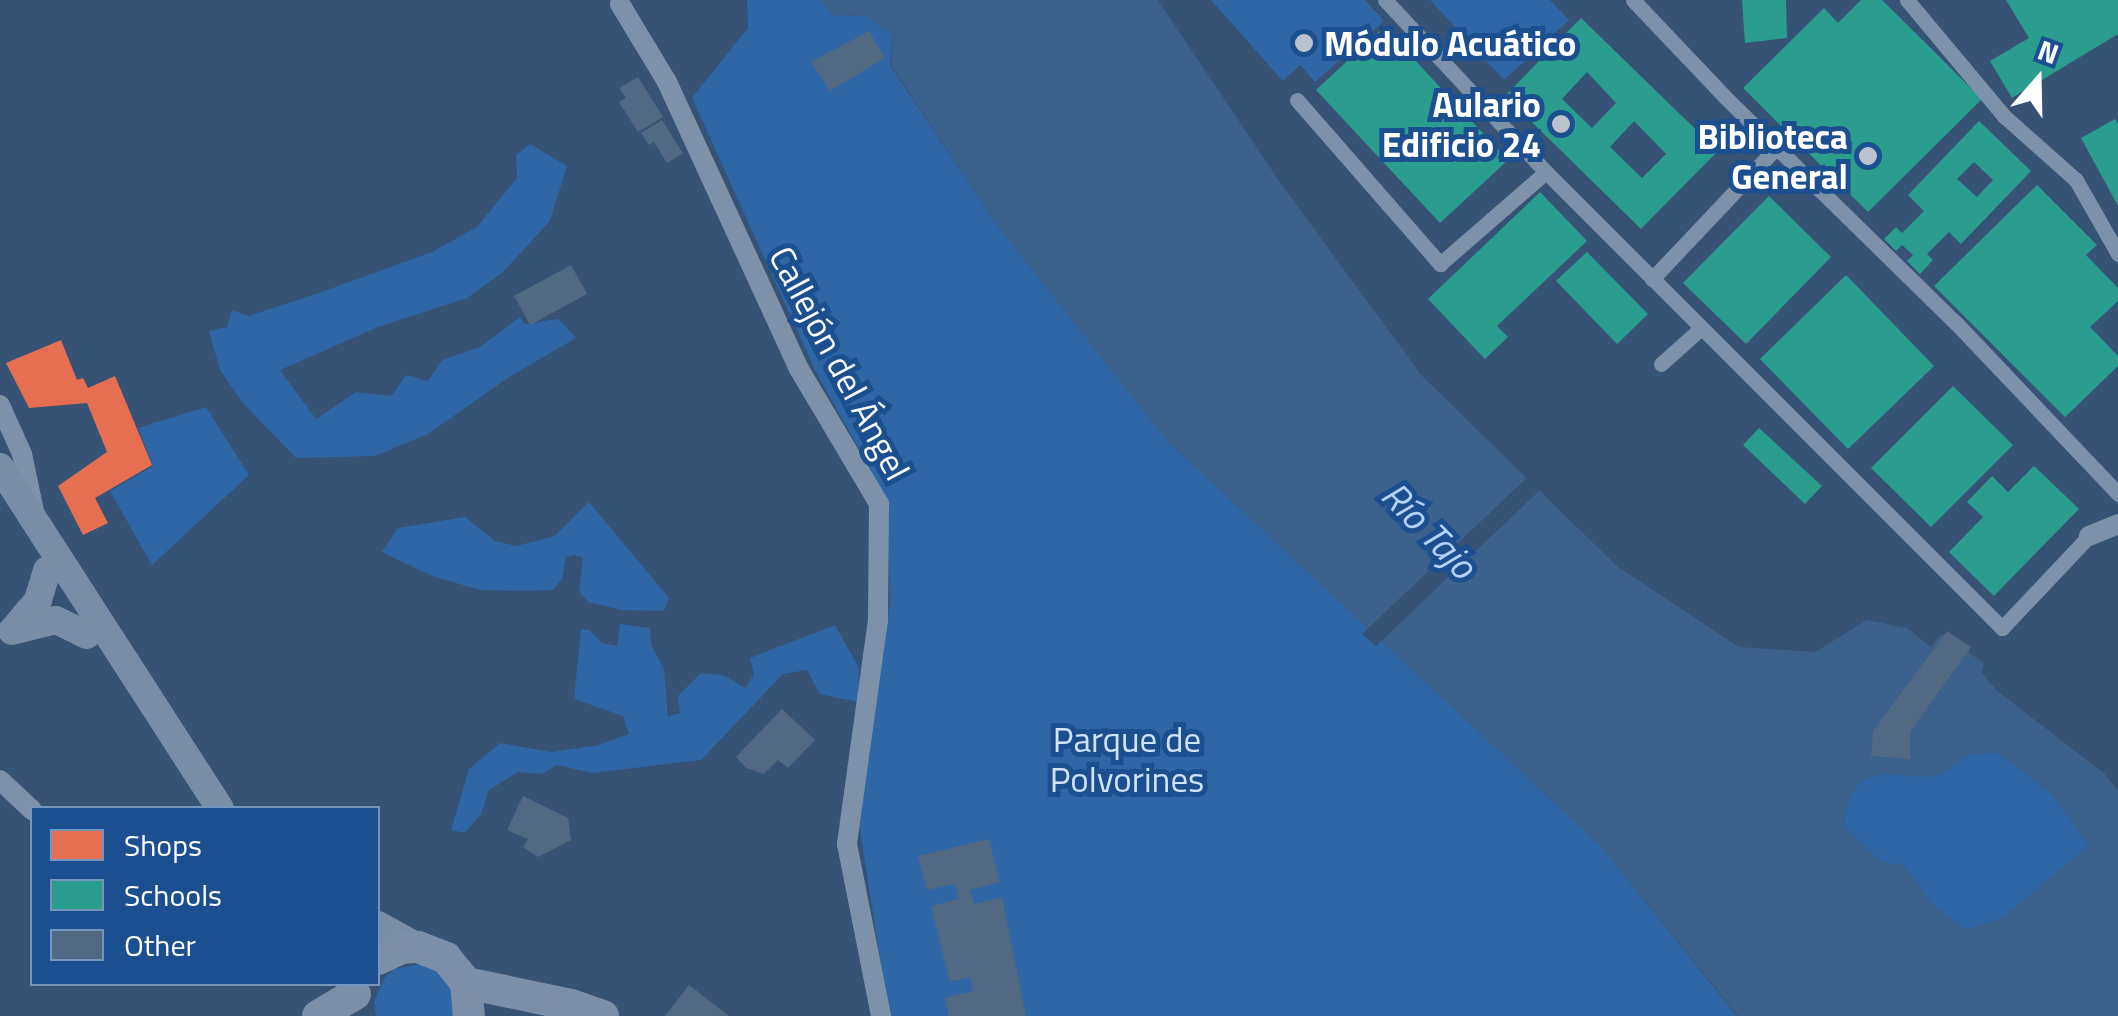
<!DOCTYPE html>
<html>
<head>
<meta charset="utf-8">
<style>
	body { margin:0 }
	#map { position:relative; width:2118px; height:1016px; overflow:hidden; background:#365274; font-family:"Titillium Web",sans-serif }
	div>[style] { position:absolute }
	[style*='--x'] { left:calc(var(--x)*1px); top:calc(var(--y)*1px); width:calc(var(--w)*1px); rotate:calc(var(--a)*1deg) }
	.green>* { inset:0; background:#2f66a5 }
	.water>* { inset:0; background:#3b618d }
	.pier>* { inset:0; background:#365274 }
	.shops>* { inset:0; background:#e76f51 }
	.schools>* { inset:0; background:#2a9d8f }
	.building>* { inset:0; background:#526984 }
	.pedestrian>* { height:15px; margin:-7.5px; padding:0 7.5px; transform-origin:7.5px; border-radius:7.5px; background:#7d92a8 }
	.minor>* { height:20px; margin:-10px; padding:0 10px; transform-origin:10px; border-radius:10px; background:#7d92a8 }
	.secondary>* { height:28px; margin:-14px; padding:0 14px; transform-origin:14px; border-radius:14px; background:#798da4 }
	.primary>* { height:32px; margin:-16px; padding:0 16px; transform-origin:16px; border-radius:16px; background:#7d8ea7 }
	.dots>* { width:28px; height:28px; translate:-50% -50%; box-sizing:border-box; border:5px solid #1b4f8f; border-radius:50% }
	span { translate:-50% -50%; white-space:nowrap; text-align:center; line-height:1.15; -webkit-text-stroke:10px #1b4f8f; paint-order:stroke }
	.poi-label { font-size:35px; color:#fff; font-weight:700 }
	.left { translate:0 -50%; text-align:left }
	.right { translate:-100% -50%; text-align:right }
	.street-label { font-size:35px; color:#fff }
	.park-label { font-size:35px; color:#cfe3fa }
	.water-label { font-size:38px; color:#b5d3f5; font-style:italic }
	.legend { position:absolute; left:30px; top:806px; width:350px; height:180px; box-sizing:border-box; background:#1b4f8f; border:2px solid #7695bc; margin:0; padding:12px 18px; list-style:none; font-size:30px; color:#fff }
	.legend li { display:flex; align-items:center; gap:20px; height:50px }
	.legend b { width:50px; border:2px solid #7695bc }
	.north { position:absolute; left:1988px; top:30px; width:100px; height:100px; -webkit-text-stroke:8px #1b4f8f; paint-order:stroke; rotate:20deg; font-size:28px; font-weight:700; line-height:40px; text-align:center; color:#fff }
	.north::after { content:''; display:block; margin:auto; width:35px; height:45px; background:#fff; clip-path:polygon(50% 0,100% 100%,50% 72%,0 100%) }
</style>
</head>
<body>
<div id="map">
	<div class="green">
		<i style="clip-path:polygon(747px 0,821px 0,832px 15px,867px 16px,893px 35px,890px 65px,997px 225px,1169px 442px,1602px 847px,1737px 1016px,889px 1016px,859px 824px,890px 602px,887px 499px,815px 370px,692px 98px,748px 28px)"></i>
		<i style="clip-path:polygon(1211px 0,1365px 0,1384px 21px,1315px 82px,1300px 65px,1283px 81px)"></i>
		<i style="clip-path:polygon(1430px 0,1550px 0,1569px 20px,1504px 80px)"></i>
		<i style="clip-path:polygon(530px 144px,567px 166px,550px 221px,503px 272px,467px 298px,378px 327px,280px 370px,316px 419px,356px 392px,392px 396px,406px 375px,428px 381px,442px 360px,480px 347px,520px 317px,525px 324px,558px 319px,576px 338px,509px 377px,428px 434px,375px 456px,296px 458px,242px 402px,220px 370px,209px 331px,227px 327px,232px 310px,249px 316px,316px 294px,432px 252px,477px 227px,517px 178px,516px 155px)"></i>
		<i style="clip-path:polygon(206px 407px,249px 475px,152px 565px,110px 491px,153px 466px,138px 428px)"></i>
		<i style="clip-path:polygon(589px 502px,669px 598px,664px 611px,623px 610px,588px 602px,579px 591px,583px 558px,574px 555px,566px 557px,562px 579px,553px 590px,526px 591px,480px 590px,432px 576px,382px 552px,398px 528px,465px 517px,495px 541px,516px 546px,555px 536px)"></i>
		<i style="clip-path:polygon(620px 624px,650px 628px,651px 644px,664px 669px,668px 716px,680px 713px,678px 696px,701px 673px,723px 675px,745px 688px,754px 674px,750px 658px,835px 625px,859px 668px,858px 702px,820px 694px,807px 670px,783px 674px,701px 760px,592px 773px,557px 765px,542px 774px,518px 772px,489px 790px,481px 814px,465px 833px,451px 830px,469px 769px,500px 743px,552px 752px,599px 745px,629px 734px,623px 716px,574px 699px,581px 629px,589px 630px,602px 643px,617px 646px)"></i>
		<i style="clip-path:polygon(1998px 752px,2053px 795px,2089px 845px,2002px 919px,1965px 930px,1933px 905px,1904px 866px,1880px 861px,1843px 826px,1849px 797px,1862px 780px,1882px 774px,1946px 772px,1967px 755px)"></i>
		<i style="clip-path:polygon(420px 964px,434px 968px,453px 988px,455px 1016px,376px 1016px,374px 1002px,384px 978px,394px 969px)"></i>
	</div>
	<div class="water">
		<i style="clip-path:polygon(evenodd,821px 0,1158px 0,1279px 181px,1422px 376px,1618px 567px,1739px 647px,1815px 652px,1867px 620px,1907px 628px,1931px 647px,1941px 634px,1984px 663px,1982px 673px,1997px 691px,2104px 773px,2118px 791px,2118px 1016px,1738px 1016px,1602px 847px,1169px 442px,997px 225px,891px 65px,893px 35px,867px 16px,832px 15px,821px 0,1998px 752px,2053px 795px,2089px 845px,2002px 919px,1965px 930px,1933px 905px,1904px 866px,1880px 861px,1843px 826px,1849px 797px,1862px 780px,1882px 774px,1930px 777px,1946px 772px,1968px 755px,1998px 752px)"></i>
	</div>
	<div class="pier">
		<i style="clip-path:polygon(1530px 475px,1543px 487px,1376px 646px,1362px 634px)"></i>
	</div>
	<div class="shops">
		<i style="clip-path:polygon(61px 340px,77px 380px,83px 378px,88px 388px,115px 376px,152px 465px,95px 498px,108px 523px,83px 535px,58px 486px,107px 452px,87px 403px,29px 408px,6px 363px)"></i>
	</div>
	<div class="schools">
		<i style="clip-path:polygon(1742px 0,1786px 0,1787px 38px,1745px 43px)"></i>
		<i style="clip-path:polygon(1861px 0,1882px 0,1982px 99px,1868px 212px,1743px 88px,1824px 8px,1838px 23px)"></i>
		<i style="clip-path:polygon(2006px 0,2118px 0,2118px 34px,2012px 98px,1990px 61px,2029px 38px)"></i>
		<i style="clip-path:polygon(evenodd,1581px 18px,1718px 151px,1641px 229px,1505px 96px,1581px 18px,1587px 72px,1616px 103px,1592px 128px,1562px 99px,1587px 72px,1581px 18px,1634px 121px,1666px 154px,1642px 178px,1610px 147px,1634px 121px)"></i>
		<i style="clip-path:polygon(1384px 27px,1508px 160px,1440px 223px,1316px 90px)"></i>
		<i style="clip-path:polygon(2115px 119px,2118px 124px,2118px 206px,2081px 138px)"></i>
		<i style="clip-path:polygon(evenodd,1979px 121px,2031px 171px,1961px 244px,1949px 232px,1927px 254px,1933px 260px,1920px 274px,1907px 261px,1913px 255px,1902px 245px,1896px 251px,1884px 239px,1896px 227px,1902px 233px,1924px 211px,1908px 195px,1979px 121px,1974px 162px,1993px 180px,1977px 197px,1957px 179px,1974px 162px)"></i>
		<i style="clip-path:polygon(2037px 185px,2097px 245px,2086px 255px,2118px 288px,2118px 301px,2090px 327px,2118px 356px,2118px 366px,2065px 417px,1934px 286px)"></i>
		<i style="clip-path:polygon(1540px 192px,1587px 241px,1497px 326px,1508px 337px,1485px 359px,1428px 299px)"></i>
		<i style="clip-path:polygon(1769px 196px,1831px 257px,1746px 344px,1683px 283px)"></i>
		<i style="clip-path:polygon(1587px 252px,1648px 314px,1617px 344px,1556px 281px)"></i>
		<i style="clip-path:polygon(1846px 275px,1934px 366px,1848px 449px,1760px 359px)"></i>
		<i style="clip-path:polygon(1953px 386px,2013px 445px,1931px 527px,1871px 468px)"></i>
		<i style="clip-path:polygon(1759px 428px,1822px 486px,1805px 504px,1743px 445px)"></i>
		<i style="clip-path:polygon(2034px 466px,2079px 509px,1994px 596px,1949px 552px,1983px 517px,1967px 502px,1992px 476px,2008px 492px)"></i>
	</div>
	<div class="building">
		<i style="clip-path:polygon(869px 31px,885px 58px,830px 91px,811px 62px)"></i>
		<i style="clip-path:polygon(638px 77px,663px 117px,638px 132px,619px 102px,626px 98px,619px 88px)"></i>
		<i style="clip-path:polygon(662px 120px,683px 153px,667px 163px,654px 142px,649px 145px,641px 133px)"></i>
		<i style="clip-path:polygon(571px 265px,587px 294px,530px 325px,514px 296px)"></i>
		<i style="clip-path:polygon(1947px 631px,1971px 647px,1910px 732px,1910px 759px,1871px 756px,1873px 731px)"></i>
		<i style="clip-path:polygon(782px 709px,815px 740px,788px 768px,778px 760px,764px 774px,746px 768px,736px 757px)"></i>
		<i style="clip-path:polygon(523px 796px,568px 818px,571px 840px,538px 857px,523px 847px,528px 839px,507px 830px)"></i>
		<i style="clip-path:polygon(989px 839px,1000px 882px,970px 890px,974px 904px,1002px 897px,1026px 1016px,949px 1016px,945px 998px,973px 991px,970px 977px,950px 982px,931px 906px,959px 899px,955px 884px,927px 890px,918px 856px)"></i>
		<i style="clip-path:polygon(689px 985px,729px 1016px,665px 1016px)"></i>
	</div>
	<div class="pedestrian">
		<i style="--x:1385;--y:0;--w:236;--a:46.9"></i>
		<i style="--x:1633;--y:0;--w:135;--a:46.5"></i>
		<i style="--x:1726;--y:98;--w:322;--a:44.4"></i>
		<i style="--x:1956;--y:323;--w:236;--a:46.5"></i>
		<i style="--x:1907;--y:0;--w:153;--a:50.1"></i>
		<i style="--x:2005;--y:117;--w:95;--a:41.6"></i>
		<i style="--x:2076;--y:180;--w:85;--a:60.4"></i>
		<i style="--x:1297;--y:100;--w:218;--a:48.9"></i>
		<i style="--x:1440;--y:264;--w:140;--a:-41"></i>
		<i style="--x:1546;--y:172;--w:645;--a:45"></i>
		<i style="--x:2002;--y:628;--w:127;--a:-46.6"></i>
		<i style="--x:1652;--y:279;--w:182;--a:-46.6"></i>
		<i style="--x:1661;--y:364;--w:52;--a:-41.9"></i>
	</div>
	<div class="minor">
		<i style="--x:620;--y:4;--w:91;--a:58.9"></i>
		<i style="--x:667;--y:82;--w:316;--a:65.3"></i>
		<i style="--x:799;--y:369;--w:157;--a:59.3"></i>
		<i style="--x:879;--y:504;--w:116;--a:90.5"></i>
		<i style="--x:878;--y:620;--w:226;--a:97.9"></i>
		<i style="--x:847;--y:844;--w:175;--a:78.8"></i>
		<i style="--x:0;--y:405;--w:54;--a:65.8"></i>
		<i style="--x:22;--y:454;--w:58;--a:78.1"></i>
		<i style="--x:2089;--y:536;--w:31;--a:-22"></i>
		<i style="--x:0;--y:780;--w:44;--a:43.2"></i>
	</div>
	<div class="secondary">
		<i style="--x:0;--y:467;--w:406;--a:57.2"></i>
		<i style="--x:13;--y:630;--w:39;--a:-50"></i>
		<i style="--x:38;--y:600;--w:31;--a:-73"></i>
		<i style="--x:12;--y:631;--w:45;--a:-14"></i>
		<i style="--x:56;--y:620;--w:34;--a:26"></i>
		<i style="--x:378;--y:925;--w:46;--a:28.8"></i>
	</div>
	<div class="primary">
		<i style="--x:378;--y:959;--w:26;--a:-25"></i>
		<i style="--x:402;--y:948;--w:16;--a:-4"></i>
		<i style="--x:418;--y:947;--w:30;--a:21"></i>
		<i style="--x:446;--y:958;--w:32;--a:51"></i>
		<i style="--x:466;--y:983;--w:33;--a:85"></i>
		<i style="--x:466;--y:983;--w:107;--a:11.8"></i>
		<i style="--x:571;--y:1005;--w:34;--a:19"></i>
		<i style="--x:318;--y:1016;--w:43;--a:-30.7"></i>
	</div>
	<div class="dots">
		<i style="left:1304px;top:43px;background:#b9c2ce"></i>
		<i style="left:1561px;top:124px;background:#b9c2ce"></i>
		<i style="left:1868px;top:156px;background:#b9c2ce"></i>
	</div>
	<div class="poi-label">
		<span class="left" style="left:1324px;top:43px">Módulo Acuático</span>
		<span class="right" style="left:1541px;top:124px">Aulario<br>Edificio 24</span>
		<span class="right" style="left:1848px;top:156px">Biblioteca<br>General</span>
	</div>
	<div class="street-label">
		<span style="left:840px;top:363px;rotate:62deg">Callejón del Ángel</span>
	</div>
	<div class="park-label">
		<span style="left:1127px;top:759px">Parque de<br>Polvorines</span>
	</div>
	<div class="water-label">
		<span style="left:1429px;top:530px;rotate:46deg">Río Tajo</span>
	</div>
	<ul class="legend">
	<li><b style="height:28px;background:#e76f51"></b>Shops</li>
	<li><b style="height:28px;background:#2a9d8f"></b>Schools</li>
	<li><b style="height:28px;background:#526984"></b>Other</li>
	</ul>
	<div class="north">N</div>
</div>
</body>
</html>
